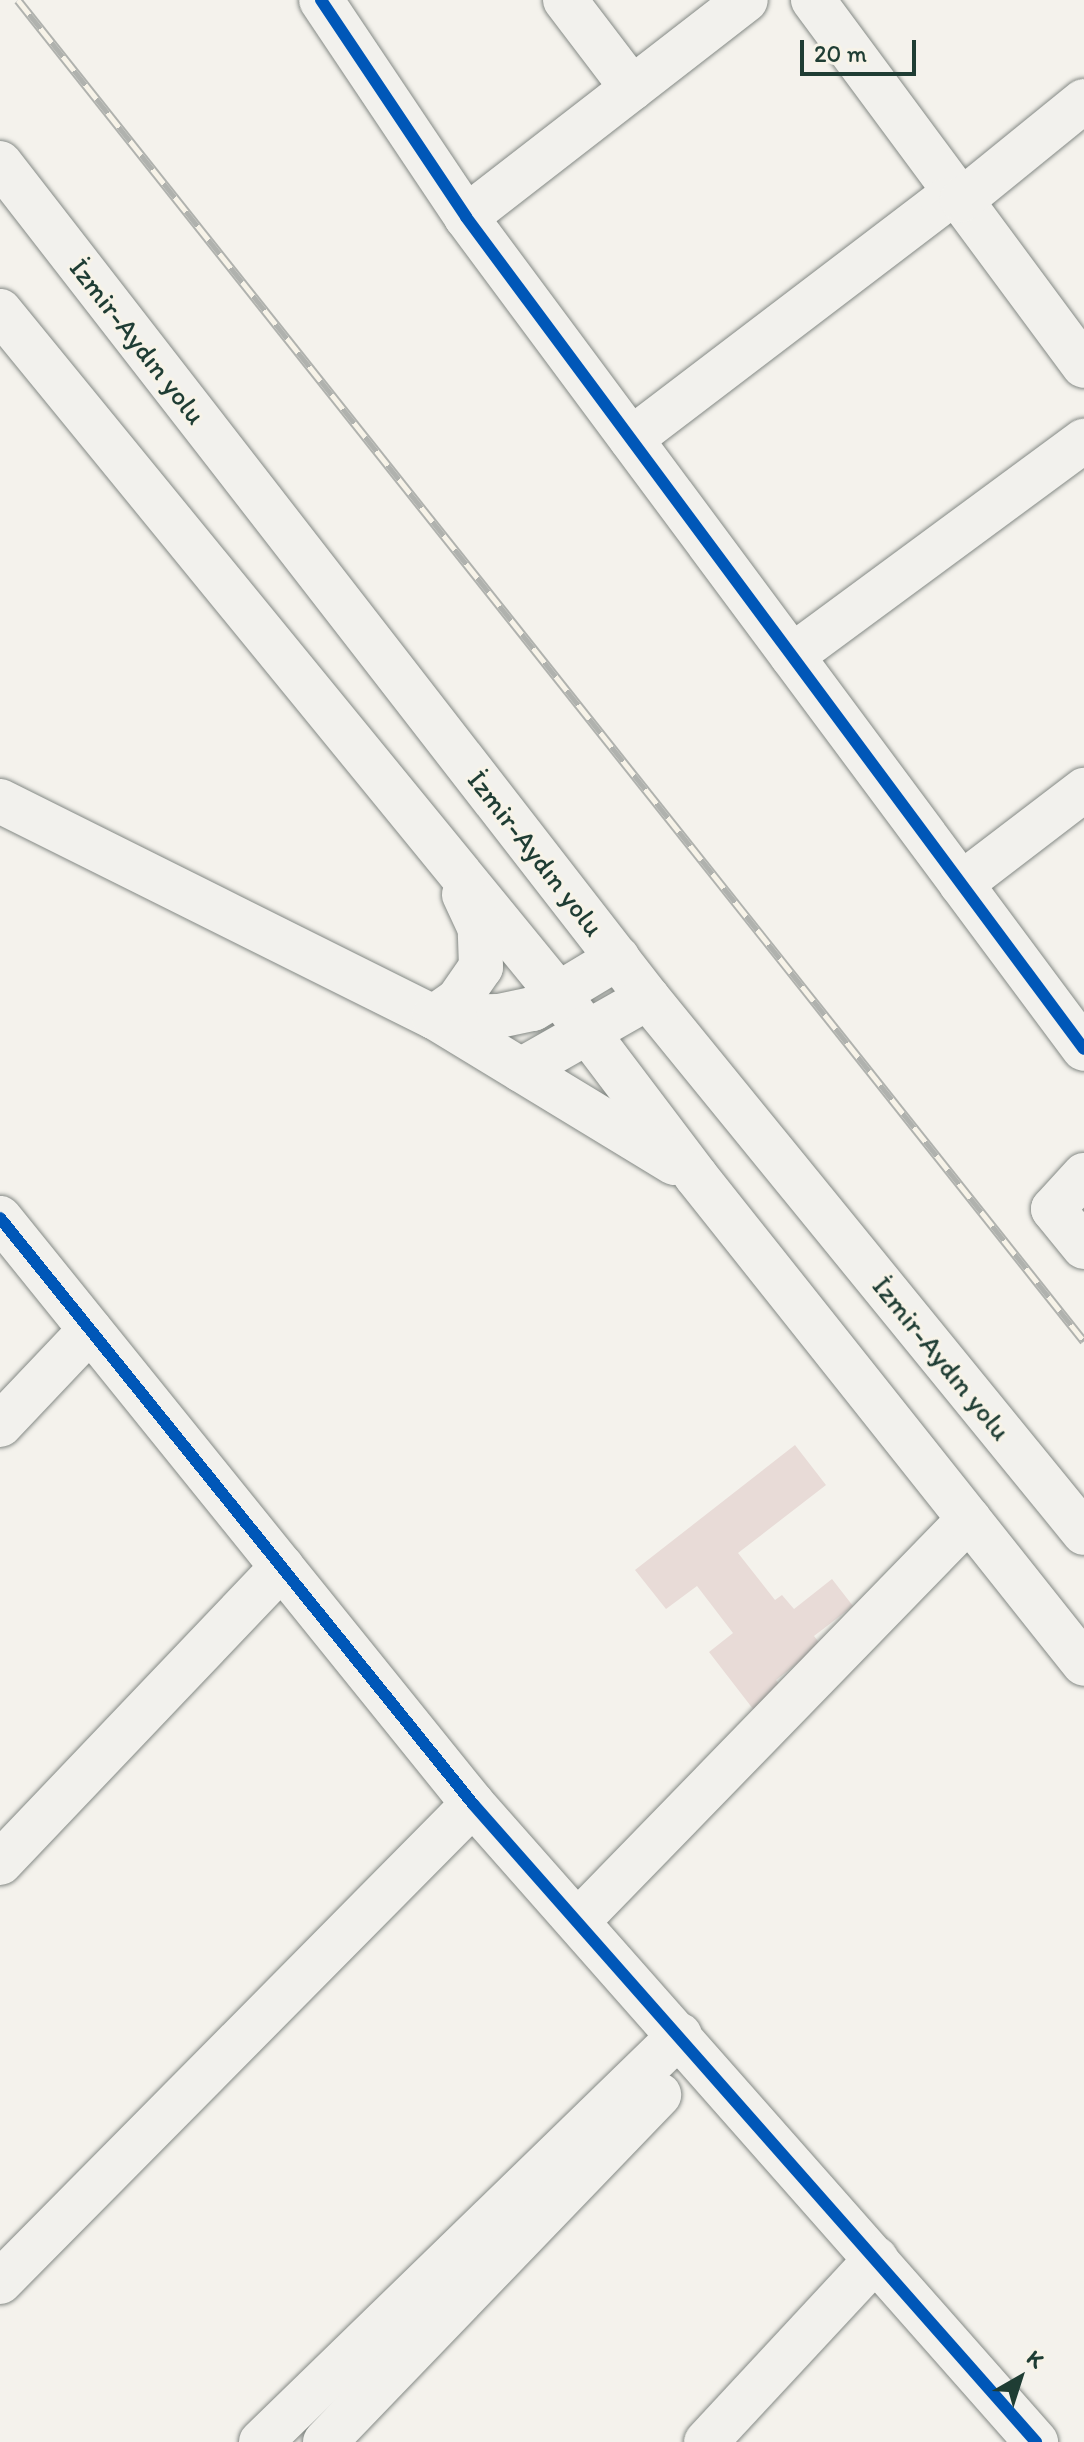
<!DOCTYPE html>
<html>
<head>
<meta charset="utf-8">
<style>
	body { margin:0 }
	#map { position:relative; width:1084px; height:2442px; overflow:hidden; background:#f4f2ec; font-family:Itim,sans-serif }
	div>[style] { position:absolute }
	[style*='--x'] { left:calc(var(--x)*1px); top:calc(var(--y)*1px); width:calc(var(--w)*1px); rotate:calc(var(--a)*1deg) }
	.building>* { inset:0; background:#e8dbd7 }
	.roads { filter:drop-shadow(0 0 2px #848985) drop-shadow(0 0 2px #848985) }
	.minor>* { height:44px; margin:-22px; padding:0 22px; transform-origin:22px; border-radius:22px; background:#f2f1ed }
	.highway>* { height:44px; margin:-22px; padding:0 22px; transform-origin:22px; border-radius:22px; background:#f2f1ed }
	.rail>* { height:9px; margin-top:-4.5px; transform-origin:0; background:repeating-linear-gradient(90deg,#f7f3e8 0 18px,#b0b2ae 0 36px); box-sizing:border-box; border-block:2px solid #b0b2ae }
	.cycleway>* { height:12px; margin:-6px; padding:0 6px; transform-origin:6px; border-radius:6px; background:#0057b8 }
	span { translate:-50% -50%; white-space:nowrap; text-align:center; line-height:1.15; -webkit-text-stroke:6px #f7f3e8; paint-order:stroke }
	.street-label { font-size:28px; color:#1f3d34 }
	.north { position:absolute; left:980px; top:2338px; width:80px; height:80px; -webkit-text-stroke:6px #f7f3e8; paint-order:stroke; rotate:39deg; font-size:22px; font-weight:700; line-height:32px; text-align:center; color:#1f3d34 }
	.north::after { content:''; display:block; margin:auto; width:28px; height:36px; background:#1f3d34; clip-path:polygon(50% 0,100% 100%,50% 72%,0 100%) }
	.scale { position:absolute; left:800px; top:40px; width:116px; height:36px; box-sizing:border-box; border:4px solid #1f3d34; border-top:0; padding-left:10px; font-size:24px; line-height:28px; white-space:nowrap; color:#1f3d34; -webkit-text-stroke:6px #f7f3e8; paint-order:stroke }
</style>
</head>
<body>
<div id="map">
	<div class="building">
		<i style="clip-path:polygon(795px 1445px,826px 1485px,738px 1553px,775px 1600px,782px 1595px,794px 1609px,832px 1579px,853px 1606px,814px 1636px,821px 1645px,776px 1680px,785px 1691px,760px 1718px,709px 1652px,733px 1633px,697px 1586px,666px 1609px,635px 1570px)"></i>
	</div>
	<div class="roads">
		<div class="minor">
			<i style="--x:321;--y:0;--w:261;--a:56.2"></i>
			<i style="--x:466;--y:217;--w:1036;--a:53.4"></i>
			<i style="--x:565;--y:0;--w:111;--a:52.7"></i>
			<i style="--x:813;--y:0;--w:455;--a:53.5"></i>
			<i style="--x:466;--y:217;--w:354;--a:-37.8"></i>
			<i style="--x:631;--y:439;--w:392;--a:-37.3"></i>
			<i style="--x:943;--y:201;--w:19;--a:-3"></i>
			<i style="--x:962;--y:200;--w:157;--a:-39.1"></i>
			<i style="--x:792;--y:656;--w:363;--a:-36.4"></i>
			<i style="--x:0;--y:801;--w:485;--a:26.5"></i>
			<i style="--x:961;--y:884;--w:155;--a:-37.4"></i>
			<i style="--x:1084;--y:1175;--w:46;--a:132.4"></i>
			<i style="--x:1053;--y:1209;--w:49;--a:50.8"></i>
			<i style="--x:0;--y:1218;--w:753;--a:51.09"></i>
			<i style="--x:473;--y:1804;--w:851;--a:48.57"></i>
			<i style="--x:0;--y:1425;--w:131;--a:-46.5"></i>
			<i style="--x:0;--y:1863;--w:409;--a:-46.4"></i>
			<i style="--x:580;--y:1919;--w:558;--a:-45.8"></i>
			<i style="--x:0;--y:2282;--w:672;--a:-45.3"></i>
			<i style="--x:261;--y:2442;--w:584;--a:-44.17"></i>
			<i style="--x:325;--y:2442;--w:482;--a:-46.1"></i>
			<i style="--x:706;--y:2442;--w:250;--a:-47.1"></i>
		</div>
		<div class="highway">
			<i style="--x:0;--y:163;--w:1057;--a:52.19"></i>
			<i style="--x:648;--y:998;--w:690;--a:50.82"></i>
			<i style="--x:0;--y:311;--w:885;--a:50.73"></i>
			<i style="--x:560;--y:996;--w:226;--a:52.9"></i>
			<i style="--x:696;--y:1176;--w:623;--a:51.51"></i>
			<i style="--x:434;--y:1017;--w:281;--a:31.3"></i>
			<i style="--x:434;--y:1017;--w:65;--a:-0.9"></i>
			<i style="--x:499;--y:1016;--w:35;--a:-12"></i>
			<i style="--x:533;--y:1009;--w:99;--a:-31"></i>
			<i style="--x:434;--y:1017;--w:29;--a:-35"></i>
			<i style="--x:458;--y:1000;--w:40;--a:-55.1"></i>
			<i style="--x:481;--y:967;--w:38;--a:-92"></i>
			<i style="--x:480;--y:929;--w:38;--a:-115"></i>
			<i style="--x:521;--y:1070;--w:146;--a:-29.6"></i>
		</div>
	</div>
	<div class="rail">
		<i style="--x:18;--y:0;--w:1713;--a:51.52"></i>
	</div>
	<div class="cycleway">
		<i style="--x:321;--y:0;--w:261;--a:56.2"></i>
		<i style="--x:466;--y:217;--w:1036;--a:53.4"></i>
		<i style="--x:0;--y:1218;--w:753;--a:51.09"></i>
		<i style="--x:473;--y:1804;--w:851;--a:48.57"></i>
	</div>
	<div class="street-label">
		<span style="left:138px;top:341px;rotate:52deg">İzmir-Aydın yolu</span>
		<span style="left:536px;top:853px;rotate:52deg">İzmir-Aydın yolu</span>
		<span style="left:942px;top:1358px;rotate:51deg">İzmir-Aydın yolu</span>
	</div>
	<div class="north">K</div>
	<div class="scale">20 m</div>
</div>
</body>
</html>
